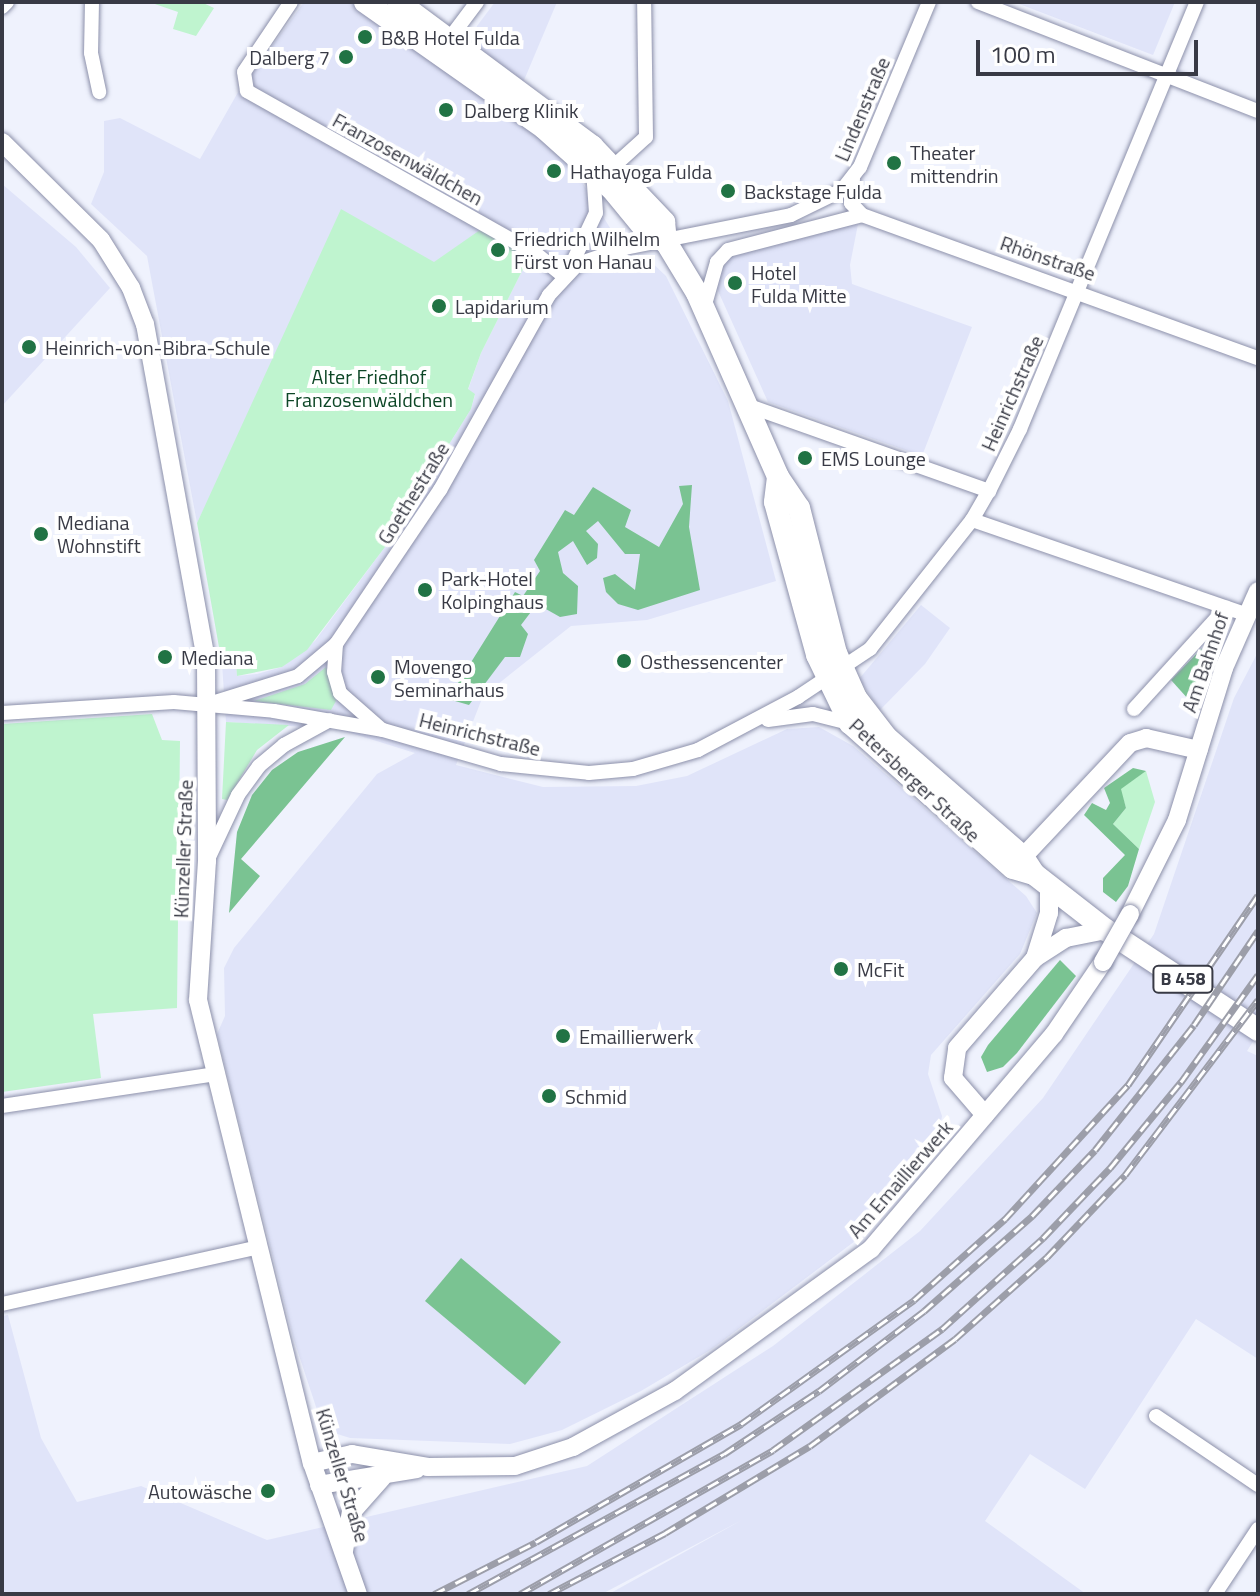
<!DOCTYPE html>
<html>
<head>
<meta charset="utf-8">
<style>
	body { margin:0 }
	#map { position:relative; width:1260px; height:1596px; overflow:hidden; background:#eff2fd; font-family:"Titillium Web",sans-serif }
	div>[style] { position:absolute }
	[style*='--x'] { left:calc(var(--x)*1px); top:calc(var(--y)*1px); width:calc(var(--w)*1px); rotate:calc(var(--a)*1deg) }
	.built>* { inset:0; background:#e0e4f9 }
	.green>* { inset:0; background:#bff4cf }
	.forest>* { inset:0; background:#7ac392 }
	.roads { filter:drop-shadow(0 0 2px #8c90aa) drop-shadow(0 0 2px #8c90aa) }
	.street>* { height:14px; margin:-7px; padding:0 7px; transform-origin:7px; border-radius:7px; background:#fff }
	.secondary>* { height:18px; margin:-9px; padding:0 9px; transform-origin:9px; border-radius:9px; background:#fff }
	.primary>* { height:22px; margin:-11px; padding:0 11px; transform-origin:11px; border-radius:11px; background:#fff }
	.rail>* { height:7px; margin-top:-3.5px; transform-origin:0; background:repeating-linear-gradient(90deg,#fff 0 12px,#9c9ea9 0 24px); box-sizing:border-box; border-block:2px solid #9c9ea9 }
	.bridges { filter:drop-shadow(0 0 2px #8c90aa) drop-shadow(0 0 2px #8c90aa) }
	.secondary-bridge>* { height:18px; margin:-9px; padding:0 9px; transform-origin:9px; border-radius:9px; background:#fff }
	.dots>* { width:22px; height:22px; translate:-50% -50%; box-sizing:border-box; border:4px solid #fff; border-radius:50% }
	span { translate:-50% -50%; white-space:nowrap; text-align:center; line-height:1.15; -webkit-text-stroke:8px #fff; paint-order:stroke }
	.shield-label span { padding:2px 6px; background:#fff; border:2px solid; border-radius:6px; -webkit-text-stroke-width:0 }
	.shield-label { font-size:18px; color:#383a45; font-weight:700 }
	.poi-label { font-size:20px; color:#383a45 }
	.left { translate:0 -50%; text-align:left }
	.right { translate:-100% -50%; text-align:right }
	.street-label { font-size:20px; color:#383a45 }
	.park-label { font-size:20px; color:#0d4626 }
	.frame { position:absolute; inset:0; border:4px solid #383a45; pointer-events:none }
	.scale { position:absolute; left:976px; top:40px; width:222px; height:36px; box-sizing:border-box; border:4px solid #383a45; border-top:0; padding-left:10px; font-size:24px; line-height:28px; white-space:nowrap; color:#383a45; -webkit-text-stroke:6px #fff; paint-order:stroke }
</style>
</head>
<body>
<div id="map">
	<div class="built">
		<i style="clip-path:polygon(304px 2px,350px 2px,566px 156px,626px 254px,647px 258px,666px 276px,728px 401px,776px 581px,647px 620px,571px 626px,483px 696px,456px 765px,543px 787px,636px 786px,687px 776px,787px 729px,819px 727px,853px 746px,1026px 896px,1037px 913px,1020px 954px,931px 1055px,928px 1074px,942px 1116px,936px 1149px,855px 1241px,712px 1349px,641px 1391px,562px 1430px,510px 1444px,350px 1438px,331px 1432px,318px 1413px,293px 1337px,217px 1034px,225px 1016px,224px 968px,234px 948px,377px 774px,415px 753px,338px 729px,226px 722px,222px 664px,236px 662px,237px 676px,257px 674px,282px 667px,315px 641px,385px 547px,471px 409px,475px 395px,468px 390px,481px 353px,529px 257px,480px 231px,262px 389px,197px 523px,147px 256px,91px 204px,104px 172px,104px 121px,120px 118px,200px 159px,237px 94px)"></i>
		<i style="clip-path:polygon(495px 2px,557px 2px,522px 85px,473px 43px,477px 26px)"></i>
		<i style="clip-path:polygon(1014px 2px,1175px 2px,1153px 55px)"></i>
		<i style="clip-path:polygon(2px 184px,76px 247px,110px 288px,2px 406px)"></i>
		<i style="clip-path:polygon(858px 224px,850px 265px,852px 284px,972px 327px,922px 456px,768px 402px,714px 282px,729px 258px,805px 233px)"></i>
		<i style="clip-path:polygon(921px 605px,950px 628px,925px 664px,880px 710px,859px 679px)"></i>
		<i style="clip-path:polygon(1258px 652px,1258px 1034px,1247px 1051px,1258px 1056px,1258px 1359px,1196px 1319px,1085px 1489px,1030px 1454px,985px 1521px,1086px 1594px,609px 1594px,742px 1520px,602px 1594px,2px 1594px,2px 1316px,8px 1315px,41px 1438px,77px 1502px,141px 1486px,267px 1540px,587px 1466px,773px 1346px,920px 1231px,1043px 1098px,1154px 934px,1234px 698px)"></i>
	</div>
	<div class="green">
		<i style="clip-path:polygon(149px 2px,201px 2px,214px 8px,196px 36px,173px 29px,178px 12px)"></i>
		<i style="clip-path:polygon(341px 209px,434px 262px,480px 230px,529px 257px,481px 353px,468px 389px,475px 394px,471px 409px,385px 547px,307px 650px,282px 667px,237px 676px,236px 663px,222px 664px,197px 523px)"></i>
		<i style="clip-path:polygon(326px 667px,336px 701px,331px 710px,254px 701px,305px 684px)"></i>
		<i style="clip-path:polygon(152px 714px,162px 740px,180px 741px,177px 1008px,93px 1014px,101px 1078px,2px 1092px,2px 724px)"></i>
		<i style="clip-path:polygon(226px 722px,289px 725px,257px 750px,227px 800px,222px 799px)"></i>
		<i style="clip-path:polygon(1146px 771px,1155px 802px,1139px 849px,1113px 824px,1126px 808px,1120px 789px)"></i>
	</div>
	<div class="forest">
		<i style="clip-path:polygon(692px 485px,689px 527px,700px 590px,638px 610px,618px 604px,606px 592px,603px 578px,615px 574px,635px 590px,640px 554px,625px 554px,598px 521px,586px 531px,598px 544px,597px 558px,587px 565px,573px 541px,558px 552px,563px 573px,578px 586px,577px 614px,560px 617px,537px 604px,521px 625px,528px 634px,520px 657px,505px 657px,469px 705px,448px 699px,515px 592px,523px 596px,540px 571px,534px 560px,565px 510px,574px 515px,593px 487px,631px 510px,625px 527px,659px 547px,683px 504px,679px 486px)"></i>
		<i style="clip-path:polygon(1202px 648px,1196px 686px,1189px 700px,1171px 680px)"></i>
		<i style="clip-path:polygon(345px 737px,241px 859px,260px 876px,229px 913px,237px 832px,252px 795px,272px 770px,298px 752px)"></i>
		<i style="clip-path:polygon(1133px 768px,1146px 771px,1121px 789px,1126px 808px,1113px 824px,1139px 849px,1128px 886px,1116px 902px,1103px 892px,1103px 878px,1125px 855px,1084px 815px,1092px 803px,1106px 810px,1110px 803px,1104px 788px)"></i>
		<i style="clip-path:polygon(1060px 960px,1076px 976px,1017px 1053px,1003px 1067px,987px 1072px,981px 1057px,988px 1045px)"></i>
		<i style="clip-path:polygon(461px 1258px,561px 1342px,525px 1385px,425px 1301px)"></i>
	</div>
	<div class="roads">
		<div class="street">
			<i style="--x:92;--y:2;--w:51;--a:91.1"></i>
			<i style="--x:91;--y:53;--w:40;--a:78"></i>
			<i style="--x:291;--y:2;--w:84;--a:123.9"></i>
			<i style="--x:244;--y:72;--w:19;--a:81"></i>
			<i style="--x:247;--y:91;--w:330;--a:29.4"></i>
			<i style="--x:535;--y:253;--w:38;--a:39"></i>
			<i style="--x:978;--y:2;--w:300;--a:21.3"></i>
			<i style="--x:2;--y:7;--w:7;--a:-45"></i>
			<i style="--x:444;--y:46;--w:55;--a:-53.1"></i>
			<i style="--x:614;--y:166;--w:43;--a:-42.2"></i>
			<i style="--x:646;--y:137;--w:135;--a:-90.8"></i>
			<i style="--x:853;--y:179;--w:24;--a:95"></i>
			<i style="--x:851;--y:203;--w:16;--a:47"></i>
			<i style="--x:862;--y:215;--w:421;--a:19.9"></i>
			<i style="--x:569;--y:270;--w:63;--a:-64.7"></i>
			<i style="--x:596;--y:213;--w:39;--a:-94"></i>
			<i style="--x:704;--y:308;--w:48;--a:-74.2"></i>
			<i style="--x:717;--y:262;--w:16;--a:-47"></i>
			<i style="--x:728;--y:250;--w:138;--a:-14.6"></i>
			<i style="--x:749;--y:406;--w:255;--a:19.5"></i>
			<i style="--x:972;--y:520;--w:289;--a:19"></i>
			<i style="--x:336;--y:644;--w:28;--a:94"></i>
			<i style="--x:334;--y:672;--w:22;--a:74"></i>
			<i style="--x:340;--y:693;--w:53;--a:41.2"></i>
			<i style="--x:212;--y:703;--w:90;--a:-17.4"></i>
			<i style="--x:298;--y:676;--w:50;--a:-40.1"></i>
			<i style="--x:336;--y:644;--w:186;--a:-56"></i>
			<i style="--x:440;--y:490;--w:223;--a:-60.8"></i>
			<i style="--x:549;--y:295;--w:42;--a:-46.9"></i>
			<i style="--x:578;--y:264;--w:50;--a:-18.8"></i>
			<i style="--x:625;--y:248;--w:169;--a:-11.2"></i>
			<i style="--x:791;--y:215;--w:57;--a:-26.1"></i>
			<i style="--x:842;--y:190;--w:29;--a:-52"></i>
			<i style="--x:860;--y:167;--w:179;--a:-67.3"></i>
			<i style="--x:1134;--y:709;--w:137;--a:-47.7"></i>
			<i style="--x:2;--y:713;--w:172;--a:-3.7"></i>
			<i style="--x:174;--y:702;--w:100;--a:5.1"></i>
			<i style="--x:274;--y:711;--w:111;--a:9.9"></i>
			<i style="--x:383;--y:730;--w:123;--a:16.1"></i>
			<i style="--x:501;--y:764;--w:88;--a:5.8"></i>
			<i style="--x:589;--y:773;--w:44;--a:-5.2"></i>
			<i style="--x:633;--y:769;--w:68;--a:-16.3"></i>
			<i style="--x:698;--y:750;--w:113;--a:-27.9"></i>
			<i style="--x:798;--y:697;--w:87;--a:-33.7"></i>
			<i style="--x:870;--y:649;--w:164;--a:-51.7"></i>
			<i style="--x:972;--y:520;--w:34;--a:-60"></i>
			<i style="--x:989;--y:491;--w:69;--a:-63.4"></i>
			<i style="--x:1020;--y:429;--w:462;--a:-67.5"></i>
			<i style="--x:768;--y:720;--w:45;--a:-7.6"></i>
			<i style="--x:813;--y:714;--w:38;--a:14"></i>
			<i style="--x:209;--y:857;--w:68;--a:-64.9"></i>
			<i style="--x:238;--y:795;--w:36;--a:-54"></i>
			<i style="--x:259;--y:766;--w:33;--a:-40"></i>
			<i style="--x:284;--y:745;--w:52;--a:-28.5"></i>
			<i style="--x:2;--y:1106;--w:216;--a:-8.5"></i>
			<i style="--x:2;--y:1304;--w:264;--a:-12.5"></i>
			<i style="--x:1156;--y:1416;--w:123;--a:34.1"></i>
			<i style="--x:1215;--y:1594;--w:78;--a:-56.5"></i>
		</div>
		<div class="secondary">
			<i style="--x:2;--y:142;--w:139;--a:44.7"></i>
			<i style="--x:101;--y:240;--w:57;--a:58"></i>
			<i style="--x:131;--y:288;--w:39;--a:69"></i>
			<i style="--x:145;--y:324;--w:341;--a:79.7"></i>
			<i style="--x:206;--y:659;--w:202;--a:89.7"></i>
			<i style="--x:207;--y:861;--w:139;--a:93.7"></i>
			<i style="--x:198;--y:1000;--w:477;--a:76.2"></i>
			<i style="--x:312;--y:1463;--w:139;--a:70.7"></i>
			<i style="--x:1023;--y:857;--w:156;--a:-46.8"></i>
			<i style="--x:1130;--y:743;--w:17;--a:-17"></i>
			<i style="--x:1146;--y:738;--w:54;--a:12.8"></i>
			<i style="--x:1130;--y:914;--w:105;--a:-63.4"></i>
			<i style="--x:1177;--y:820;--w:159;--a:-72.8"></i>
			<i style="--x:1224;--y:668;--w:84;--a:-66.2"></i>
			<i style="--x:1035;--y:958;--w:47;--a:-72.7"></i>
			<i style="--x:1049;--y:913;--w:26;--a:-90"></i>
			<i style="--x:985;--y:1115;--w:49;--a:-130.9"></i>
			<i style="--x:953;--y:1078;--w:30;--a:-82"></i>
			<i style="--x:957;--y:1048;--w:119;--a:-49.1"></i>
			<i style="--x:1035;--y:958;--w:37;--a:-33"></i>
			<i style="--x:1066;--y:938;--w:41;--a:-11.3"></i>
			<i style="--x:312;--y:1463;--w:41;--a:-12.7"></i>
			<i style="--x:352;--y:1454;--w:77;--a:9.7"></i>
			<i style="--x:428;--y:1467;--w:87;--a:-0.7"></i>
			<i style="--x:515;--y:1466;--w:61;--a:-18.1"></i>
			<i style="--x:573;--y:1447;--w:116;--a:-28.8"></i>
			<i style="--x:675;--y:1391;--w:242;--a:-35.9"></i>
			<i style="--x:871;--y:1249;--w:282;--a:-49.6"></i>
			<i style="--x:1054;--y:1034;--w:87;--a:-55.8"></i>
			<i style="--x:319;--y:1485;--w:99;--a:-9.3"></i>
			<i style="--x:344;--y:1551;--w:39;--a:-80"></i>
			<i style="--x:351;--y:1513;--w:47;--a:-48.5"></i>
		</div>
		<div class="primary">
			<i style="--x:365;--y:2;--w:219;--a:35.1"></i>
			<i style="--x:544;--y:128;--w:91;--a:41.9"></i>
			<i style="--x:612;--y:189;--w:58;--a:50.6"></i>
			<i style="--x:649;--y:234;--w:19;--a:25"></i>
			<i style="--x:398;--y:2;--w:242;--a:36.6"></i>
			<i style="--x:592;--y:146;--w:105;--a:46.5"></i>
			<i style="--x:664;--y:222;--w:20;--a:84"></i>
			<i style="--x:666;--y:242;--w:60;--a:58.7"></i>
			<i style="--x:697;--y:293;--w:201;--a:66.2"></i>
			<i style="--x:778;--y:477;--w:37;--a:56"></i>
			<i style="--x:799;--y:508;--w:150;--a:75.7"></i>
			<i style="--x:836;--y:653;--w:49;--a:66"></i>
			<i style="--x:856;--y:698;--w:49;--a:52.4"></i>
			<i style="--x:886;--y:737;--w:182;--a:41.2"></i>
			<i style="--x:1023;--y:857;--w:20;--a:57"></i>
			<i style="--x:778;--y:477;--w:25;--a:97"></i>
			<i style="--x:775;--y:502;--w:159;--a:74.6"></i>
			<i style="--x:817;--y:655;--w:76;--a:64.1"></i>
			<i style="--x:850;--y:723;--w:218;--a:41.7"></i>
			<i style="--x:1013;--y:868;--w:22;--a:16"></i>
			<i style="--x:1034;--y:874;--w:91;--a:37.9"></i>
			<i style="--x:1106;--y:930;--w:182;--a:33.3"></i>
		</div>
	</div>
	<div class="rail">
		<i style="--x:434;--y:1594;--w:114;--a:-27"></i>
		<i style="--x:536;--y:1542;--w:237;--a:-29.9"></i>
		<i style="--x:741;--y:1424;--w:213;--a:-35.6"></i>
		<i style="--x:914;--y:1300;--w:122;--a:-41.7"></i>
		<i style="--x:1005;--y:1219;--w:182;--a:-47.5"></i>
		<i style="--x:1128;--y:1085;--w:230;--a:-55.6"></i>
		<i style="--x:468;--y:1594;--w:292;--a:-28.7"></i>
		<i style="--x:724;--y:1454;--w:114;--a:-33.6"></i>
		<i style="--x:819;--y:1391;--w:132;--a:-37.3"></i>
		<i style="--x:924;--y:1311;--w:144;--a:-41.3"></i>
		<i style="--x:1032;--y:1216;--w:91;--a:-46.3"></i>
		<i style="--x:1095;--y:1150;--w:159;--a:-51.6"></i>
		<i style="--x:1194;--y:1025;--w:114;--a:-55.8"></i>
		<i style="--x:520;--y:1594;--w:291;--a:-29.6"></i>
		<i style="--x:773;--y:1450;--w:208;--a:-35.6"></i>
		<i style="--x:942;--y:1329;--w:136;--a:-42"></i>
		<i style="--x:1043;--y:1238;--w:97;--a:-46.3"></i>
		<i style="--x:1110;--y:1168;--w:112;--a:-50.5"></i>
		<i style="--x:1181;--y:1082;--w:132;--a:-54.3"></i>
		<i style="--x:549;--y:1594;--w:131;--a:-27.7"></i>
		<i style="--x:665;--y:1533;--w:169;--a:-31"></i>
		<i style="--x:810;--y:1446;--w:180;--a:-36.4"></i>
		<i style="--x:955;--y:1339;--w:123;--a:-41.7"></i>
		<i style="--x:1047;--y:1257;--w:113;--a:-46.4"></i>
		<i style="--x:1125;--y:1175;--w:220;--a:-52.8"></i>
	</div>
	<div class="bridges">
		<div class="secondary-bridge">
			<i style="--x:1103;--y:962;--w:55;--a:-60.6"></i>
		</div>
	</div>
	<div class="dots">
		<i style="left:365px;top:37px;background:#217344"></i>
		<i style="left:346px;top:57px;background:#217344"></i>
		<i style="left:446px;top:110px;background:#217344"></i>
		<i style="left:894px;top:163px;background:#217344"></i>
		<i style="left:554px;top:171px;background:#217344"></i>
		<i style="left:728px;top:191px;background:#217344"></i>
		<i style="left:498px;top:250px;background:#217344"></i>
		<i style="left:735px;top:283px;background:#217344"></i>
		<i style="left:439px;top:306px;background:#217344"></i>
		<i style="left:29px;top:347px;background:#217344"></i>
		<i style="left:805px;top:458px;background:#217344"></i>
		<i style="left:41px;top:534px;background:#217344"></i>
		<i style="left:425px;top:590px;background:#217344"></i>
		<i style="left:165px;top:657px;background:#217344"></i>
		<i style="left:624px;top:661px;background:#217344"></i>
		<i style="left:378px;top:677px;background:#217344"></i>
		<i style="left:841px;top:969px;background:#217344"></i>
		<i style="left:563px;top:1036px;background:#217344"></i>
		<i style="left:549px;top:1096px;background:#217344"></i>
		<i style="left:268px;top:1491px;background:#217344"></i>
	</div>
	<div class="shield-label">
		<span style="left:1183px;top:979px">B 458</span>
	</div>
	<div class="poi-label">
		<span class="left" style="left:381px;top:37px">B&amp;B Hotel Fulda</span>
		<span class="right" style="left:330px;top:57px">Dalberg 7</span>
		<span class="left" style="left:464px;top:110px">Dalberg Klinik</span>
		<span class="left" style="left:910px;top:164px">Theater<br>mittendrin</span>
		<span class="left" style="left:570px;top:171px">Hathayoga Fulda</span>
		<span class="left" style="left:744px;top:191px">Backstage Fulda</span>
		<span class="left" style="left:514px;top:250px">Friedrich Wilhelm<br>Fürst von Hanau</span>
		<span class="left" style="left:751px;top:284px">Hotel<br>Fulda Mitte</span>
		<span class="left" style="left:455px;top:306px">Lapidarium</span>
		<span class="left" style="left:45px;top:347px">Heinrich-von-Bibra-Schule</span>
		<span class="left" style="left:821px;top:458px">EMS Lounge</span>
		<span class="left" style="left:57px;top:534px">Mediana<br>Wohnstift</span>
		<span class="left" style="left:441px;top:590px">Park-Hotel<br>Kolpinghaus</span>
		<span class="left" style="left:181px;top:657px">Mediana</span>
		<span class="left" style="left:640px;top:661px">Osthessencenter</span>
		<span class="left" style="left:394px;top:678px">Movengo<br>Seminarhaus</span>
		<span class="left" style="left:857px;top:969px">McFit</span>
		<span class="left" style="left:579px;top:1036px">Emaillierwerk</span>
		<span class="left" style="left:565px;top:1096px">Schmid</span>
		<span class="right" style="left:252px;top:1491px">Autowäsche</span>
	</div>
	<div class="street-label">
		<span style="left:862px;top:109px;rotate:-67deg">Lindenstraße</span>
		<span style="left:408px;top:159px;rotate:29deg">Franzosenwäldchen</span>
		<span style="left:1048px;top:258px;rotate:19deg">Rhönstraße</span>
		<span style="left:1012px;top:393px;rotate:-66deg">Heinrichstraße</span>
		<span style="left:413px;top:493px;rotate:-58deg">Goethestraße</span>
		<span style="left:1205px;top:662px;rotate:-71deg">Am Bahnhof</span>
		<span style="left:480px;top:734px;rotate:14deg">Heinrichstraße</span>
		<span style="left:915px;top:780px;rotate:43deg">Petersberger Straße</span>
		<span style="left:183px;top:849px;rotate:-88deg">Künzeller Straße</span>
		<span style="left:900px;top:1179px;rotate:-49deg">Am Emaillierwerk</span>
		<span style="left:343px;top:1475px;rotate:73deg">Künzeller Straße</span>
	</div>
	<div class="park-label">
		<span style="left:369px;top:388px">Alter Friedhof<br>Franzosenwäldchen</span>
	</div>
	<div class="frame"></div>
	<div class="scale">100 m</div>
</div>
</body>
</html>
